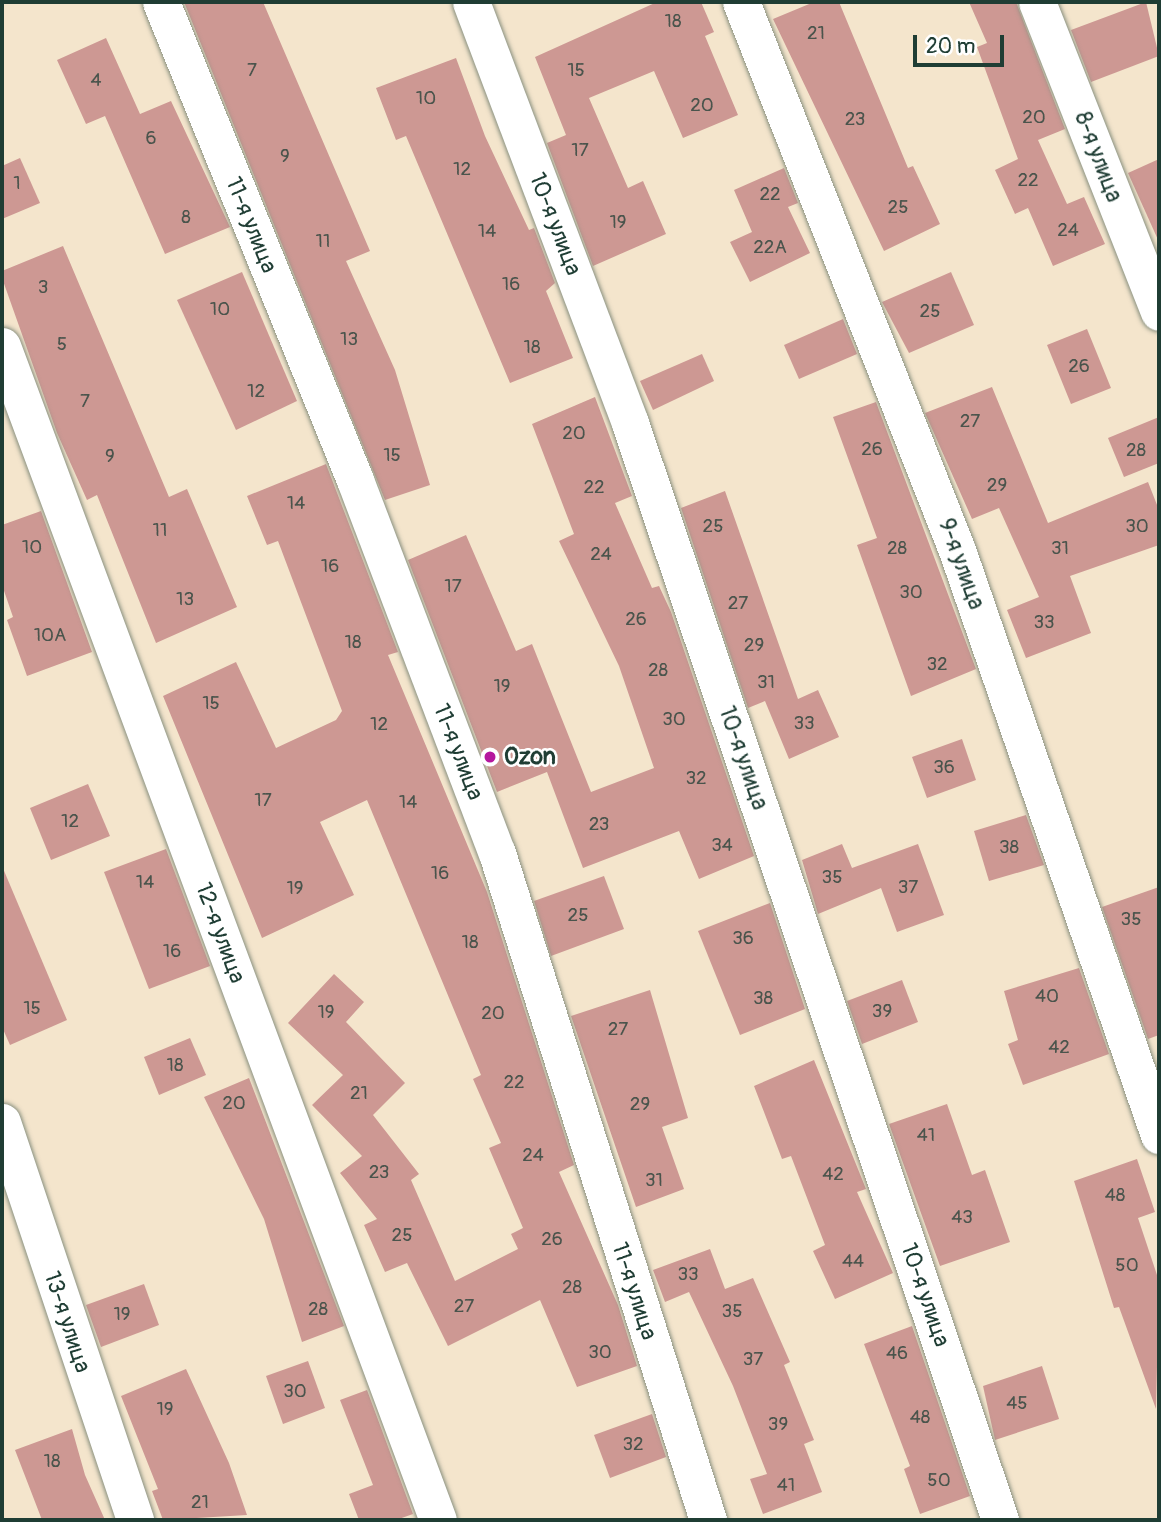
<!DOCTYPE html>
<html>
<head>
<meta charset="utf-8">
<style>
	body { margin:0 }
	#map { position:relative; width:1161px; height:1522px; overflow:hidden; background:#f4e5cc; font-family:Pangolin,sans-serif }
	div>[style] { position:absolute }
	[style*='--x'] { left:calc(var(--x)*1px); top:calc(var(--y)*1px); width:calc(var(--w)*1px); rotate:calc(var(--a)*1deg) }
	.building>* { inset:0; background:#cd9893 }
	.roads { filter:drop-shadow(0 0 2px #8a9180) drop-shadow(0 0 2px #8a9180) }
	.minor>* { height:37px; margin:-18.5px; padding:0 18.5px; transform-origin:18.5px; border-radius:18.5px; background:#fff }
	.dots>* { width:19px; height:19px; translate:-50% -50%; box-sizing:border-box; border:4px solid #fff; border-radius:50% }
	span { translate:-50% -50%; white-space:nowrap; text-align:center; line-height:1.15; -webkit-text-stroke:5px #fff; paint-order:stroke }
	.number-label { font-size:19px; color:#4a544c }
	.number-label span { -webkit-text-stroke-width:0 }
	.street-label { font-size:23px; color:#1f3d34 }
	.poi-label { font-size:23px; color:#1f3d34; font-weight:700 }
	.left { translate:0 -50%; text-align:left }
	.frame { position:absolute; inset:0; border:4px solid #1f3d34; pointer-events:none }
	.scale { position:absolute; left:913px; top:35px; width:91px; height:32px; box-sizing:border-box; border:4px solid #1f3d34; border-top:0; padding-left:9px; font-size:21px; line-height:24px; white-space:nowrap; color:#1f3d34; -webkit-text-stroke:5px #fff; paint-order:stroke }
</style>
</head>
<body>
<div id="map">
	<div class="building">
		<i style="clip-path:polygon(184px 2px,263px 2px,370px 251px,346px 261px,395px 370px,430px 485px,385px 500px)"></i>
		<i style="clip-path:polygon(657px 2px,701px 2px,714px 32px,705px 36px,738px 115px,683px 138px,654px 71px,589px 98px,628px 188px,643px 181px,666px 234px,593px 266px,547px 143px,566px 135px,535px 57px)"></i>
		<i style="clip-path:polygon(814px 2px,839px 2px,908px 168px,913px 166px,940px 224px,884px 251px,773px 19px)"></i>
		<i style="clip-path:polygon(969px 2px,1016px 2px,1065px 129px,1038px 140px,1067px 204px,1084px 197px,1105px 244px,1053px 266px,1028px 208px,1015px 214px,995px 170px,1018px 159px,977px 47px,987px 43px)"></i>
		<i style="clip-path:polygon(1146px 2px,1159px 56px,1091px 82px,1071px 30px)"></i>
		<i style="clip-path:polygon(106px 38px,140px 114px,171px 101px,230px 227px,165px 254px,105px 116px,86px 124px,57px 60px)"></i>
		<i style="clip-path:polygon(456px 58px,485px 136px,529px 230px,534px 228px,555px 283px,546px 291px,573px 358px,510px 383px,406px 136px,396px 140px,376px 88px)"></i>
		<i style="clip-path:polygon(20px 158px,40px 203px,2px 219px,2px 166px)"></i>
		<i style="clip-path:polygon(1159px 159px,1159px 242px,1128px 173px)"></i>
		<i style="clip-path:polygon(784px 168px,798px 203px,788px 207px,810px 253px,750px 282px,730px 242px,752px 232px,734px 190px)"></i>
		<i style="clip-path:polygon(63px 246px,169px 497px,187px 489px,237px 607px,156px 643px,97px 495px,87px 500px,57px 433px,2px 278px,2px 271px)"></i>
		<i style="clip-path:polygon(242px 272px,297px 401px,236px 430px,177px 300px)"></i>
		<i style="clip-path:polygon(951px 272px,974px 325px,909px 353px,882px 302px)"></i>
		<i style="clip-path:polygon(843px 319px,857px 354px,799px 379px,784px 345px)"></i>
		<i style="clip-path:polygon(1087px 329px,1111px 388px,1071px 404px,1047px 345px)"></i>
		<i style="clip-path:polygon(702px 354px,714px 381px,653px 410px,640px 381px)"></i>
		<i style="clip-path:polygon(992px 387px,1048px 523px,1148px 482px,1159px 510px,1159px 545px,1070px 576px,1091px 633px,1026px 658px,1007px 610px,1039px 597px,999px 508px,972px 519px,925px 413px)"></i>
		<i style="clip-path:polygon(595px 397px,632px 496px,615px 503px,652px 588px,659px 586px,671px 612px,754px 856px,699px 879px,679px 831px,583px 868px,547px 772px,497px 792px,408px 560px,466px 535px,516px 651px,532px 644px,591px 792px,654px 768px,619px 666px,559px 541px,574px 534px,532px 424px)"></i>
		<i style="clip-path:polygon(876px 402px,976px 669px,911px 696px,857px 545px,877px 538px,833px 417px)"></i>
		<i style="clip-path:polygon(1159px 417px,1159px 463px,1124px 477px,1108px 438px)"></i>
		<i style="clip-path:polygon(326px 464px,398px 652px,388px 655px,487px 892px,574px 1165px,559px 1172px,618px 1305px,637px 1366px,577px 1387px,540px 1300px,448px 1346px,407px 1263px,385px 1272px,364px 1225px,377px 1219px,340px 1173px,362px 1156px,312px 1105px,343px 1075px,288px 1023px,334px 974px,364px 1002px,346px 1022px,405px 1083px,373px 1115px,419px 1174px,411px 1180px,455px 1281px,518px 1249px,511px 1234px,523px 1228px,489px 1148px,501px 1143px,473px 1079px,481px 1075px,367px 800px,320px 822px,354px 895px,262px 938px,163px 696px,236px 662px,276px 748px,336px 720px,342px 711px,278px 541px,267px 545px,247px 496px)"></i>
		<i style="clip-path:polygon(725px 491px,798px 699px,818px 690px,839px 737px,789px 759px,765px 701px,748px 708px,681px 508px)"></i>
		<i style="clip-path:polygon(41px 511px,92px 652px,27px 676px,7px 620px,13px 617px,2px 585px,2px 525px)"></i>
		<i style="clip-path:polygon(962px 739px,976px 780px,927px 798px,912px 757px)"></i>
		<i style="clip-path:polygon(88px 784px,110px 836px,51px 860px,30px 808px)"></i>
		<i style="clip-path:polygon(1026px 815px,1044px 865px,989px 881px,974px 831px)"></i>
		<i style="clip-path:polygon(842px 844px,852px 868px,918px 844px,944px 915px,897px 932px,881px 888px,818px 914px,802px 860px)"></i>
		<i style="clip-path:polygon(166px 849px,210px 966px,149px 989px,104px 872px)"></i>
		<i style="clip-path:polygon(2px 866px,67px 1020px,10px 1045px,2px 1027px)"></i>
		<i style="clip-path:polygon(604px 876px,624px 929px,551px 956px,534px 901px)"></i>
		<i style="clip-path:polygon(1159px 887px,1159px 1035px,1148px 1039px,1102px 907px)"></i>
		<i style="clip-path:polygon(770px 903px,805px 1009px,740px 1035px,698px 931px)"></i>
		<i style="clip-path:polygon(1079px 968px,1109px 1054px,1023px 1085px,1008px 1044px,1018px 1040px,1004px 991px)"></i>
		<i style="clip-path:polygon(902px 980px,918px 1022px,862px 1044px,847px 1001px)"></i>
		<i style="clip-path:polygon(650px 990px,688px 1118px,662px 1127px,684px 1189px,636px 1207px,571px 1016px)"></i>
		<i style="clip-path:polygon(190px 1038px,206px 1075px,159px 1095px,144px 1057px)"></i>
		<i style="clip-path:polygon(814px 1060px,866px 1189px,857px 1192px,893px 1273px,835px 1299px,813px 1251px,825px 1245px,791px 1156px,782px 1159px,754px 1086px)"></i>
		<i style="clip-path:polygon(249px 1078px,344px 1326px,302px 1342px,264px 1219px,204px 1097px)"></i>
		<i style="clip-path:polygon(947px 1104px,972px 1175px,985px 1170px,1010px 1242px,940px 1266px,889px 1124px)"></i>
		<i style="clip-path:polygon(1137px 1159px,1155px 1212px,1138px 1218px,1159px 1281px,1156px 1409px,1119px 1307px,1114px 1308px,1074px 1181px)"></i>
		<i style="clip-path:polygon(710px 1249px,725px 1289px,753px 1278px,790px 1362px,784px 1365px,814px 1440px,804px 1444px,822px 1492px,763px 1514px,750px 1479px,767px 1474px,733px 1386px,689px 1292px,665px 1302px,653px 1270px)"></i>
		<i style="clip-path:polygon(144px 1284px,159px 1325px,101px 1347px,86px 1305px)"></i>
		<i style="clip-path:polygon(912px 1326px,970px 1496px,920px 1514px,904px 1469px,910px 1466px,864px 1344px)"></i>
		<i style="clip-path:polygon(308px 1361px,325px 1408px,283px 1424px,266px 1376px)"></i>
		<i style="clip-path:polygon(1042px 1366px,1059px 1419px,995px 1440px,983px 1386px)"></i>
		<i style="clip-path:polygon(186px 1369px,229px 1463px,247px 1515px,163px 1520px,152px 1491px,158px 1489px,121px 1396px)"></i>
		<i style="clip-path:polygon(367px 1390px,413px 1514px,396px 1520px,359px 1520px,349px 1494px,373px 1485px,340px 1400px)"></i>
		<i style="clip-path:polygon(652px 1414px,666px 1457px,610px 1478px,594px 1435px)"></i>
		<i style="clip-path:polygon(72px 1429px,85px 1475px,105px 1520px,42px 1520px,15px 1450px)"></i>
	</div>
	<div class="roads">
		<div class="minor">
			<i style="--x:161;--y:2;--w:516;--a:67.91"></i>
			<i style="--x:355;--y:480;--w:399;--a:69.2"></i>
			<i style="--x:497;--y:853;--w:700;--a:72.45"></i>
			<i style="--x:471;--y:2;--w:450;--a:69.3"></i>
			<i style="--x:630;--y:423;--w:1158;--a:71.36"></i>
			<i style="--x:741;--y:2;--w:592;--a:68.5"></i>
			<i style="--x:958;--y:553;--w:616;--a:70.95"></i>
			<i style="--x:1037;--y:2;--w:333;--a:68.5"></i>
			<i style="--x:2;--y:346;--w:1252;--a:69.63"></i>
			<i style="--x:2;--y:1122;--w:420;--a:71.5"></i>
		</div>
	</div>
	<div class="dots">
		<i style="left:490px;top:757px;background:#b5179e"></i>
	</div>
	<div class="number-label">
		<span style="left:673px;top:22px">18</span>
		<span style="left:816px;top:34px">21</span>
		<span style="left:252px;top:71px">7</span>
		<span style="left:576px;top:71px">15</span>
		<span style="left:96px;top:81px">4</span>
		<span style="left:426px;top:99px">10</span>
		<span style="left:702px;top:106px">20</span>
		<span style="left:1034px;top:118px">20</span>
		<span style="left:855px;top:120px">23</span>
		<span style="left:151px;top:139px">6</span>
		<span style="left:580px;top:151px">17</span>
		<span style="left:285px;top:157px">9</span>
		<span style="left:462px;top:170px">12</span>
		<span style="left:1028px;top:181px">22</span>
		<span style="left:17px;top:184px">1</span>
		<span style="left:770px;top:195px">22</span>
		<span style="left:898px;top:208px">25</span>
		<span style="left:186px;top:218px">8</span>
		<span style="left:618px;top:223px">19</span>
		<span style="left:1068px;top:231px">24</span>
		<span style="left:487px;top:232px">14</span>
		<span style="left:323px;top:242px">11</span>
		<span style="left:770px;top:248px">22А</span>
		<span style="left:511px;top:285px">16</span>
		<span style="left:43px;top:288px">3</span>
		<span style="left:220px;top:310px">10</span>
		<span style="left:930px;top:312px">25</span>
		<span style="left:349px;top:340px">13</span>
		<span style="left:62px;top:345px">5</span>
		<span style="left:532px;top:348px">18</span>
		<span style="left:1079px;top:367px">26</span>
		<span style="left:256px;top:392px">12</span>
		<span style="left:85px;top:402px">7</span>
		<span style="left:970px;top:422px">27</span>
		<span style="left:574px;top:434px">20</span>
		<span style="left:872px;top:450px">26</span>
		<span style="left:1136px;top:451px">28</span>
		<span style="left:392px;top:456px">15</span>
		<span style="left:110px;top:457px">9</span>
		<span style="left:997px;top:486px">29</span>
		<span style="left:594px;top:488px">22</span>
		<span style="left:296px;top:504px">14</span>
		<span style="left:713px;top:527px">25</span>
		<span style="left:1137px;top:527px">30</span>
		<span style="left:160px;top:531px">11</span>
		<span style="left:32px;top:548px">10</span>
		<span style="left:897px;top:549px">28</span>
		<span style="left:1060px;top:549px">31</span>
		<span style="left:601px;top:555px">24</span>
		<span style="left:330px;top:567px">16</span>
		<span style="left:453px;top:587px">17</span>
		<span style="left:911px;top:593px">30</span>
		<span style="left:185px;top:600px">13</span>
		<span style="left:738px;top:604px">27</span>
		<span style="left:636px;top:620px">26</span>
		<span style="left:1044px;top:623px">33</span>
		<span style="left:50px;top:636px">10А</span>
		<span style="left:353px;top:643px">18</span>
		<span style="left:754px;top:646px">29</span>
		<span style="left:937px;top:665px">32</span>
		<span style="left:658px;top:671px">28</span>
		<span style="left:766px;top:683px">31</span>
		<span style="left:502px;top:687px">19</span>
		<span style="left:211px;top:704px">15</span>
		<span style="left:674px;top:720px">30</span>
		<span style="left:804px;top:724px">33</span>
		<span style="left:379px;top:725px">12</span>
		<span style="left:944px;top:768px">36</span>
		<span style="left:696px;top:779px">32</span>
		<span style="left:263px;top:801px">17</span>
		<span style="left:408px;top:803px">14</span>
		<span style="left:70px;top:822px">12</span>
		<span style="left:599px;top:825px">23</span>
		<span style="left:722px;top:846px">34</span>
		<span style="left:1009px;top:848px">38</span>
		<span style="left:440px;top:874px">16</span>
		<span style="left:832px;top:878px">35</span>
		<span style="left:145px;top:883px">14</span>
		<span style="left:908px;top:888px">37</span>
		<span style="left:295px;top:889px">19</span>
		<span style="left:578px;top:916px">25</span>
		<span style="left:1131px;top:920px">35</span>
		<span style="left:743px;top:939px">36</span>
		<span style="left:470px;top:943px">18</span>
		<span style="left:172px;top:952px">16</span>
		<span style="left:1047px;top:997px">40</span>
		<span style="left:763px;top:999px">38</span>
		<span style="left:32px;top:1009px">15</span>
		<span style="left:882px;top:1012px">39</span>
		<span style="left:326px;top:1013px">19</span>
		<span style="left:493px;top:1014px">20</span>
		<span style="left:618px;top:1030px">27</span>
		<span style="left:1059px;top:1048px">42</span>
		<span style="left:175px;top:1066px">18</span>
		<span style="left:514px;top:1083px">22</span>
		<span style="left:359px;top:1094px">21</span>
		<span style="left:234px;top:1104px">20</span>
		<span style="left:640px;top:1105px">29</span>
		<span style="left:926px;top:1136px">41</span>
		<span style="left:533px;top:1156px">24</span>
		<span style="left:379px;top:1173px">23</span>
		<span style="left:833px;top:1175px">42</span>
		<span style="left:654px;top:1181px">31</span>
		<span style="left:1115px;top:1196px">48</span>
		<span style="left:962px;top:1218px">43</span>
		<span style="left:402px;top:1236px">25</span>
		<span style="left:552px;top:1240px">26</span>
		<span style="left:853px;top:1262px">44</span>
		<span style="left:1127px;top:1266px">50</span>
		<span style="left:688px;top:1275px">33</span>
		<span style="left:572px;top:1288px">28</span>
		<span style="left:464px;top:1307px">27</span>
		<span style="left:318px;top:1310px">28</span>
		<span style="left:732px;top:1312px">35</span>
		<span style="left:122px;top:1315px">19</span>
		<span style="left:600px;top:1353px">30</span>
		<span style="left:897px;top:1354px">46</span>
		<span style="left:753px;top:1360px">37</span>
		<span style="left:295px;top:1392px">30</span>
		<span style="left:1017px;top:1404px">45</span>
		<span style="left:165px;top:1410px">19</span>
		<span style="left:920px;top:1418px">48</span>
		<span style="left:778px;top:1425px">39</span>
		<span style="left:633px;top:1445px">32</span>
		<span style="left:52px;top:1462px">18</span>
		<span style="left:939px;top:1481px">50</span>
		<span style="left:786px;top:1486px">41</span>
		<span style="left:200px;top:1503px">21</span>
	</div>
	<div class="street-label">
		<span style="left:1098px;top:157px;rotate:69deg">8-я улица</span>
		<span style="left:555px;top:224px;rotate:69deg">10-я улица</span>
		<span style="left:251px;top:225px;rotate:68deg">11-я улица</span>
		<span style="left:961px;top:564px;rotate:70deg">9-я улица</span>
		<span style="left:458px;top:752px;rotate:69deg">11-я улица</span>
		<span style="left:743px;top:758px;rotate:71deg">10-я улица</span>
		<span style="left:220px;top:933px;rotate:70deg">12-я улица</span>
		<span style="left:634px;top:1291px;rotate:72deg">11-я улица</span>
		<span style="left:925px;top:1295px;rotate:71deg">10-я улица</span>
		<span style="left:67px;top:1322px;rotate:72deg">13-я улица</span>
	</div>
	<div class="poi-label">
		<span class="left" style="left:504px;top:757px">Ozon</span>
	</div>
	<div class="frame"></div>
	<div class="scale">20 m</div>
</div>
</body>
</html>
